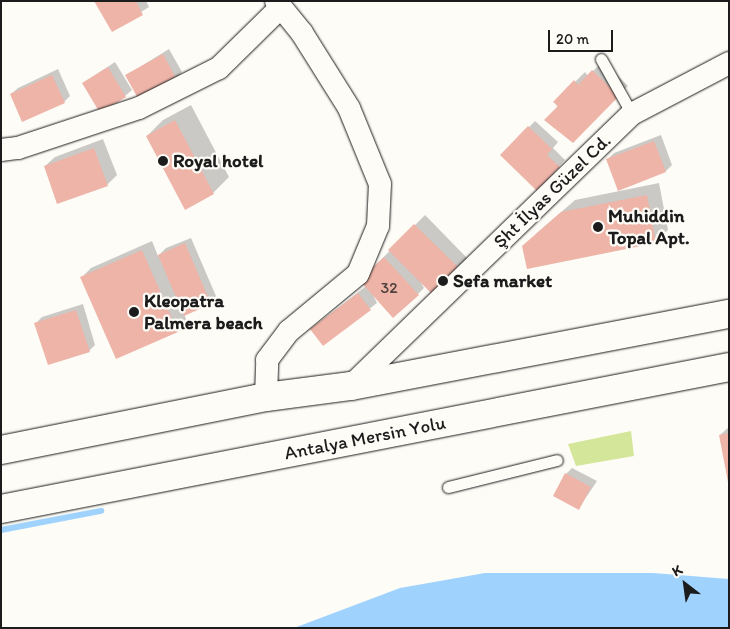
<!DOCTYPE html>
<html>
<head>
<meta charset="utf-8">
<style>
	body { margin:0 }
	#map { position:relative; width:730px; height:629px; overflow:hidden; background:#fdfcf7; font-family:Itim,sans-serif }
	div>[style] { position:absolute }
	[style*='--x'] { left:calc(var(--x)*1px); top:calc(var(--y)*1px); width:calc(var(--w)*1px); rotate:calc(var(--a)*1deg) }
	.green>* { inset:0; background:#d4e69a }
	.water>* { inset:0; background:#9fd3fd }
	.shadow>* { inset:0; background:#0003 }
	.stream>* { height:6px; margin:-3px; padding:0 3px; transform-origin:3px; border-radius:3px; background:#9fd3fd }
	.building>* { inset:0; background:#eeb4a8 }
	.roads { filter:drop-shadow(0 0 1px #1c1c1c) drop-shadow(0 0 1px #1c1c1c) }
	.service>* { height:11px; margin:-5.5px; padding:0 5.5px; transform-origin:5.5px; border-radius:5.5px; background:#fdfcf7 }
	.minor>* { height:22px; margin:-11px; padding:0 11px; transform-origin:11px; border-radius:11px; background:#fdfcf7 }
	.trunk>* { height:28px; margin:-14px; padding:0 14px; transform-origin:14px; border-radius:14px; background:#fdfcf7 }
	.dots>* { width:14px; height:14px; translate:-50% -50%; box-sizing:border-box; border:2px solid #fdfcf7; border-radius:50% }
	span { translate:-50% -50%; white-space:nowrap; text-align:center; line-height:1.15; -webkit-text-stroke:4.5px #fdfcf7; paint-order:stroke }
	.number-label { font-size:16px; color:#50423f }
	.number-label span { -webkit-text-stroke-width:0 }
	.poi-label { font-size:19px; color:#1c1c1c; font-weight:700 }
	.left { translate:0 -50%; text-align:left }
	.street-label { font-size:19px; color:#1c1c1c }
	.frame { position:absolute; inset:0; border:2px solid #1c1c1c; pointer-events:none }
	.north { position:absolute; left:660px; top:559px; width:50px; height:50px; -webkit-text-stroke:4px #fdfcf7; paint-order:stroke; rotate:330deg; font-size:14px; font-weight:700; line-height:20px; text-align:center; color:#1c1c1c }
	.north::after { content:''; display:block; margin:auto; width:18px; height:22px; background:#1c1c1c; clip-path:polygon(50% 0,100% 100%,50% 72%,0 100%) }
	.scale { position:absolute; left:548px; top:30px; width:65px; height:22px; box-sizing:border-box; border:2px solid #1c1c1c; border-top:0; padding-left:6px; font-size:15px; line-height:18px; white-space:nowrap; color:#1c1c1c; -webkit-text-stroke:4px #fdfcf7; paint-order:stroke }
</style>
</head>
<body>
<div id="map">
	<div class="green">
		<i style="clip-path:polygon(631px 431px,634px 456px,576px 466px,568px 444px)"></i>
	</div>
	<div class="water">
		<i style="clip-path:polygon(485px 573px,653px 573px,729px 579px,729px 628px,294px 628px,400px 588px)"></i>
	</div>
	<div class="shadow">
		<i style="clip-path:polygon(96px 1px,146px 1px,149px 7px,112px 30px)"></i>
		<i style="clip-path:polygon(169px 49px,182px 72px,176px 79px,127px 75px)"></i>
		<i style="clip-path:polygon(603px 61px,628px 86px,573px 141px,555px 102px,585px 72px,588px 76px)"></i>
		<i style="clip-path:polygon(115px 62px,132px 90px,125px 96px,83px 83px)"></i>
		<i style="clip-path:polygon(58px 69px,70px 96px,64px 102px,11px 94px,18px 88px)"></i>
		<i style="clip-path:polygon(191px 105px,229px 177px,213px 193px,147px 136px,163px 120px)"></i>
		<i style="clip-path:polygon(535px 121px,558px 142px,553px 148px,565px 160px,537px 189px,502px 155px)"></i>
		<i style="clip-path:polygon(661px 135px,672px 165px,666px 171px,607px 160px,614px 153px)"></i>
		<i style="clip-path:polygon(103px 139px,117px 175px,107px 185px,45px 166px,55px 157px)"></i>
		<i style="clip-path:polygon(659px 183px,668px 230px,655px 242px,536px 234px,575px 200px)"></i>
		<i style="clip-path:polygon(425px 215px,469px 260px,434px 294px,419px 279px,424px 288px,418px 294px,371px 291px,377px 303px,323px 344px,312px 329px,366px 286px,367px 274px)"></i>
		<i style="clip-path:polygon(191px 238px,216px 296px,210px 303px,184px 314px,187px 321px,177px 331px,117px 357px,82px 277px,91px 268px,152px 241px,158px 256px,166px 248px)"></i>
		<i style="clip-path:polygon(83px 304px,95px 345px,89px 351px,36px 323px,42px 317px)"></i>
		<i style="clip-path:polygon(729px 427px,729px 480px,720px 435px)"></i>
		<i style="clip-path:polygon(572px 468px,597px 481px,579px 508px,566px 474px)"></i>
	</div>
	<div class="stream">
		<i style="--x:1;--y:530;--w:102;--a:-10.8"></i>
	</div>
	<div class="building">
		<i style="clip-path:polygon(94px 1px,136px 1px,143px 15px,112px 32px)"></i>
		<i style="clip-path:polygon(163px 54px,177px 80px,139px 100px,125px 75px)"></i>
		<i style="clip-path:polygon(108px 67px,126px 97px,100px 113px,82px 83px)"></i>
		<i style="clip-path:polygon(592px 70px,619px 96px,573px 143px,544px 120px,558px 106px,553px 102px,574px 80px,578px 85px)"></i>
		<i style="clip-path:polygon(52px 75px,65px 103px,22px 122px,10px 94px)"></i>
		<i style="clip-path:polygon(175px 120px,214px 194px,185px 210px,146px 136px)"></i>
		<i style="clip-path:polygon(528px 126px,552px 149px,547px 155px,560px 167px,537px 191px,500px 155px)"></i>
		<i style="clip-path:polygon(654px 141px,666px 172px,618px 191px,606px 159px)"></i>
		<i style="clip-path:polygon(94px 148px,108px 186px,57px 204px,44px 166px)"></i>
		<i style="clip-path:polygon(647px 195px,656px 243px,527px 269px,522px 246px,561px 212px)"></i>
		<i style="clip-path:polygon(414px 224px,461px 270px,434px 296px,388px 250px)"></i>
		<i style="clip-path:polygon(185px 243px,211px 304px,184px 316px,158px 255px)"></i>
		<i style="clip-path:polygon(142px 250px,178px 332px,116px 359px,80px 277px)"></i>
		<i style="clip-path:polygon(384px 257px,419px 295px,393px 318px,359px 280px)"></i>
		<i style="clip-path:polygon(358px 293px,371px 310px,323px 346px,310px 329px)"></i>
		<i style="clip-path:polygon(76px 310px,90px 352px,48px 365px,34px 323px)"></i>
		<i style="clip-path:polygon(729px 433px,729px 482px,728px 482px,719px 435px)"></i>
		<i style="clip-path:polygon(565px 473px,591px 487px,579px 510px,553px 496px)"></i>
	</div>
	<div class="roads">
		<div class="service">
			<i style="--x:601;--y:59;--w:63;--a:60.6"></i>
			<i style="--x:448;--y:487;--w:112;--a:-13.9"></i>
		</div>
		<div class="minor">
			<i style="--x:1;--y:150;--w:17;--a:-7"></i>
			<i style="--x:18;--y:148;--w:127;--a:-18.3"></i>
			<i style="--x:139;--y:108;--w:89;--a:-26.6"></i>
			<i style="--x:219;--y:68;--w:86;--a:-44.5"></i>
			<i style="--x:351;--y:386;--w:391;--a:-44.1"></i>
			<i style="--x:632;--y:114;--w:110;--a:-27.7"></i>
			<i style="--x:266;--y:397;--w:37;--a:-88"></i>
			<i style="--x:267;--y:360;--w:36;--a:-53"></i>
			<i style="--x:289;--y:331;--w:89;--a:-39.6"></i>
			<i style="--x:358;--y:274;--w:52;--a:-67.4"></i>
			<i style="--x:378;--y:226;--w:42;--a:-87.3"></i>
			<i style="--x:380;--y:184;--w:82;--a:-112.2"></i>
			<i style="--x:349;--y:108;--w:89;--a:-122.1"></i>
			<i style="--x:302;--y:33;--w:41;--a:-129.1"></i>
		</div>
		<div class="trunk">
			<i style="--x:1;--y:450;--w:270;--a:-11.3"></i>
			<i style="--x:266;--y:397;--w:86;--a:-7.4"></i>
			<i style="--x:351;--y:386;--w:385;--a:-10.8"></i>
			<i style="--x:1;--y:509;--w:742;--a:-11.04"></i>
		</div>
	</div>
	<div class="dots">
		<i style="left:163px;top:161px;background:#1c1c1c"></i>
		<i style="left:598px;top:227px;background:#1c1c1c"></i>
		<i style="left:443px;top:281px;background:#1c1c1c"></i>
		<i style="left:134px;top:312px;background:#1c1c1c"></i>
	</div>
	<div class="number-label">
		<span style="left:389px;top:288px">32</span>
	</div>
	<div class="poi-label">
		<span class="left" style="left:173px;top:161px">Royal hotel</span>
		<span class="left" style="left:608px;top:227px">Muhiddin<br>Topal Apt.</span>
		<span class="left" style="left:453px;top:281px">Sefa market</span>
		<span class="left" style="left:144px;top:312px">Kleopatra<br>Palmera beach</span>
	</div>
	<div class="street-label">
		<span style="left:552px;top:191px;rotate:-44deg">Şht İlyas Güzel Cd.</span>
		<span style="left:365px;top:438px;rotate:-11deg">Antalya Mersin Yolu</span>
	</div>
	<div class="frame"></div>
	<div class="north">K</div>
	<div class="scale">20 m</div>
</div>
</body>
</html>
